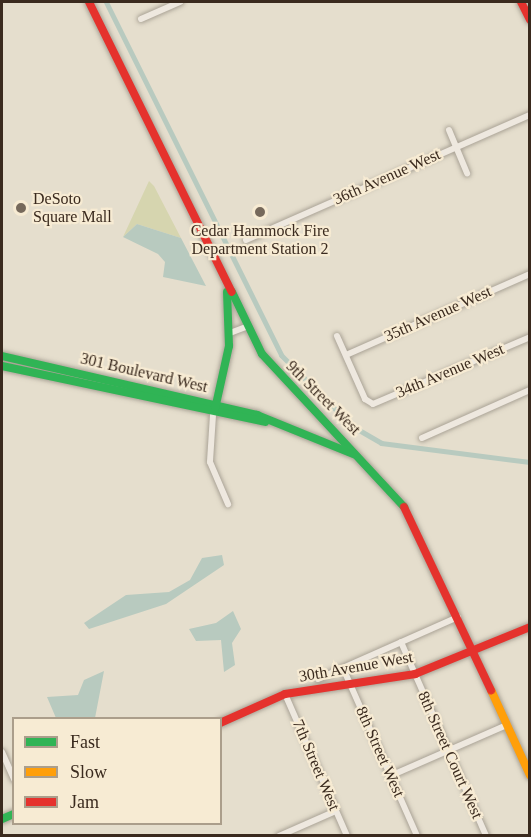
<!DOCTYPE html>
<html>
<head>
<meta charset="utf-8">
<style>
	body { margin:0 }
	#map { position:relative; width:531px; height:837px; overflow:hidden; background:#e5decd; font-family:"Times New Roman",serif }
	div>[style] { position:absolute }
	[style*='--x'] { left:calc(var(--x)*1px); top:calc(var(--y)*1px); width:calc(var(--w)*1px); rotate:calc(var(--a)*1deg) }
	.green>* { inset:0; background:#d6d5af }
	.water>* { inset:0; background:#b8cabf }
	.canal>* { height:5px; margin:-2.5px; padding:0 2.5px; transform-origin:2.5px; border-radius:2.5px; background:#b8cabf }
	.roads { filter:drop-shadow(0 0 2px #aaa396) drop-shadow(0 0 2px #aaa396) }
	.street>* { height:6px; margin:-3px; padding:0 3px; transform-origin:3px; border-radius:3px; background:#eee8df }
	.fast>* { height:8px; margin:-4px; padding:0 4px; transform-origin:4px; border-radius:4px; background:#30b455 }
	.slow>* { height:8px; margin:-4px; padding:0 4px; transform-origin:4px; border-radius:4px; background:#ff9f0a }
	.jam>* { height:8px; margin:-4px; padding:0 4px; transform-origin:4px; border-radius:4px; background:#e5322d }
	.dots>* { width:16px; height:16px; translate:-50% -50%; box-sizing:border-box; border:3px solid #f7ebd3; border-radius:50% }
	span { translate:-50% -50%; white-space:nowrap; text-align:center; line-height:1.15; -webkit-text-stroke:4.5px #f7ebd3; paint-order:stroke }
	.street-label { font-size:16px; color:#3a2a1e }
	.poi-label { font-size:16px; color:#3a2a1e }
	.left { translate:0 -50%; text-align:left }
	.frame { position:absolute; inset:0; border:3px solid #3a2a1e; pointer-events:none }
	.legend { position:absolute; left:12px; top:717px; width:210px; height:108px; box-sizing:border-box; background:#f7ebd3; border:2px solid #ab9e8b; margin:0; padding:8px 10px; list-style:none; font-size:18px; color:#3a2a1e }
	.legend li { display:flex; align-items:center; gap:12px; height:30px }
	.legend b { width:30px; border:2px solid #ab9e8b }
</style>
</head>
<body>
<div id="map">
	<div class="green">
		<i style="clip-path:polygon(149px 181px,154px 186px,181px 238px,137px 224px,123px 237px)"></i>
	</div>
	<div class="water">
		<i style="clip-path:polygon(137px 224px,181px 238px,206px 286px,163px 277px,165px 262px,158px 254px,123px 237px)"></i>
		<i style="clip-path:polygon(222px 555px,224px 565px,166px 604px,89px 629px,84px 623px,126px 595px,169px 592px,190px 580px,202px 558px)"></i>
		<i style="clip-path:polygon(233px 611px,241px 629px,232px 643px,235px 665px,224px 672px,221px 640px,196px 641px,189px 629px,216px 623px)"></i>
		<i style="clip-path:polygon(104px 671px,95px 718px,56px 718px,47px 697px,78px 695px,84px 680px)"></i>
	</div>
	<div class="canal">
		<i style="--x:106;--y:2;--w:394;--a:63.6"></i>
		<i style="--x:281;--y:355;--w:100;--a:45"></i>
		<i style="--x:352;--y:426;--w:34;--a:30"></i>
		<i style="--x:381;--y:443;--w:150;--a:7.3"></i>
	</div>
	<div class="roads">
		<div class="street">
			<i style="--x:141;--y:19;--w:43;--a:-23.6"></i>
			<i style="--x:449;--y:130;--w:47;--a:67.3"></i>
			<i style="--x:246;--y:240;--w:310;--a:-23.8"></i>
			<i style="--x:230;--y:333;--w:19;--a:-21"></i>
			<i style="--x:337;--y:336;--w:69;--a:66"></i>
			<i style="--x:365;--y:399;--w:9;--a:32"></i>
			<i style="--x:373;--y:404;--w:171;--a:-23.1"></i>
			<i style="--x:346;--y:355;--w:201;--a:-23.8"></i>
			<i style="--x:213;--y:415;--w:47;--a:93.7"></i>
			<i style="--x:210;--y:462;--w:46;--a:66.8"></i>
			<i style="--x:422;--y:438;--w:118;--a:-24"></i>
			<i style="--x:401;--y:642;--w:212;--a:66.3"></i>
			<i style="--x:343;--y:668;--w:184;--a:66.2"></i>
			<i style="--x:318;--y:679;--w:153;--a:-23.9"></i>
			<i style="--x:285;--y:694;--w:155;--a:66.4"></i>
			<i style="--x:2;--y:752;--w:30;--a:66"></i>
			<i style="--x:390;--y:776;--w:128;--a:-23.6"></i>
			<i style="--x:279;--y:836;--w:62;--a:-23.7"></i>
		</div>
		<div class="fast">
			<i style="--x:232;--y:292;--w:69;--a:64.2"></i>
			<i style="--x:262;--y:354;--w:209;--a:47.1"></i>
			<i style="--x:2;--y:356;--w:262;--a:13"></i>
			<i style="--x:257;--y:415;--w:104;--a:22.1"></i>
			<i style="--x:2;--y:366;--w:269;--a:12"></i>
			<i style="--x:215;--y:409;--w:65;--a:-77.5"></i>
			<i style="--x:229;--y:346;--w:54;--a:-92.1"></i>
			<i style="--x:2;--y:819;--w:13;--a:-23"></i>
		</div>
		<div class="slow">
			<i style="--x:491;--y:690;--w:94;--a:65.4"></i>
		</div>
		<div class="jam">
			<i style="--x:89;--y:2;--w:323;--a:63.8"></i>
			<i style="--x:521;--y:2;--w:20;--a:63"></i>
			<i style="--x:404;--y:507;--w:203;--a:64.6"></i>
			<i style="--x:220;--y:723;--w:71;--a:-24"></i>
			<i style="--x:285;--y:694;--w:132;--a:-8.7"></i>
			<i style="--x:415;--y:674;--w:124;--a:-22.2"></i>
		</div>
	</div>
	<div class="dots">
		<i style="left:21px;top:208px;background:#76695b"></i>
		<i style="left:260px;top:212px;background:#76695b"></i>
	</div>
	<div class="street-label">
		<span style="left:387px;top:177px;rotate:-24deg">36th Avenue West</span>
		<span style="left:438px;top:314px;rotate:-24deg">35th Avenue West</span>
		<span style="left:450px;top:371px;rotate:-23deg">34th Avenue West</span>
		<span style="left:144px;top:373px;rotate:13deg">301 Boulevard West</span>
		<span style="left:323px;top:398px;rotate:45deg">9th Street West</span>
		<span style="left:356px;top:667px;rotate:-10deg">30th Avenue West</span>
		<span style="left:380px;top:752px;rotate:66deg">8th Street West</span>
		<span style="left:450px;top:755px;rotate:66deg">8th Street Court West</span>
		<span style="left:316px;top:765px;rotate:67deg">7th Street West</span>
	</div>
	<div class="poi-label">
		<span class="left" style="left:33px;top:208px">DeSoto<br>Square Mall</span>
		<span style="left:260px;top:240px">Cedar Hammock Fire<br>Department Station 2</span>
	</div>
	<div class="frame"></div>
	<ul class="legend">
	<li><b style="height:8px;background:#30b455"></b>Fast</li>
	<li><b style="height:8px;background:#ff9f0a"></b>Slow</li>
	<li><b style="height:8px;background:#e5322d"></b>Jam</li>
	</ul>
</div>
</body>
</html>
